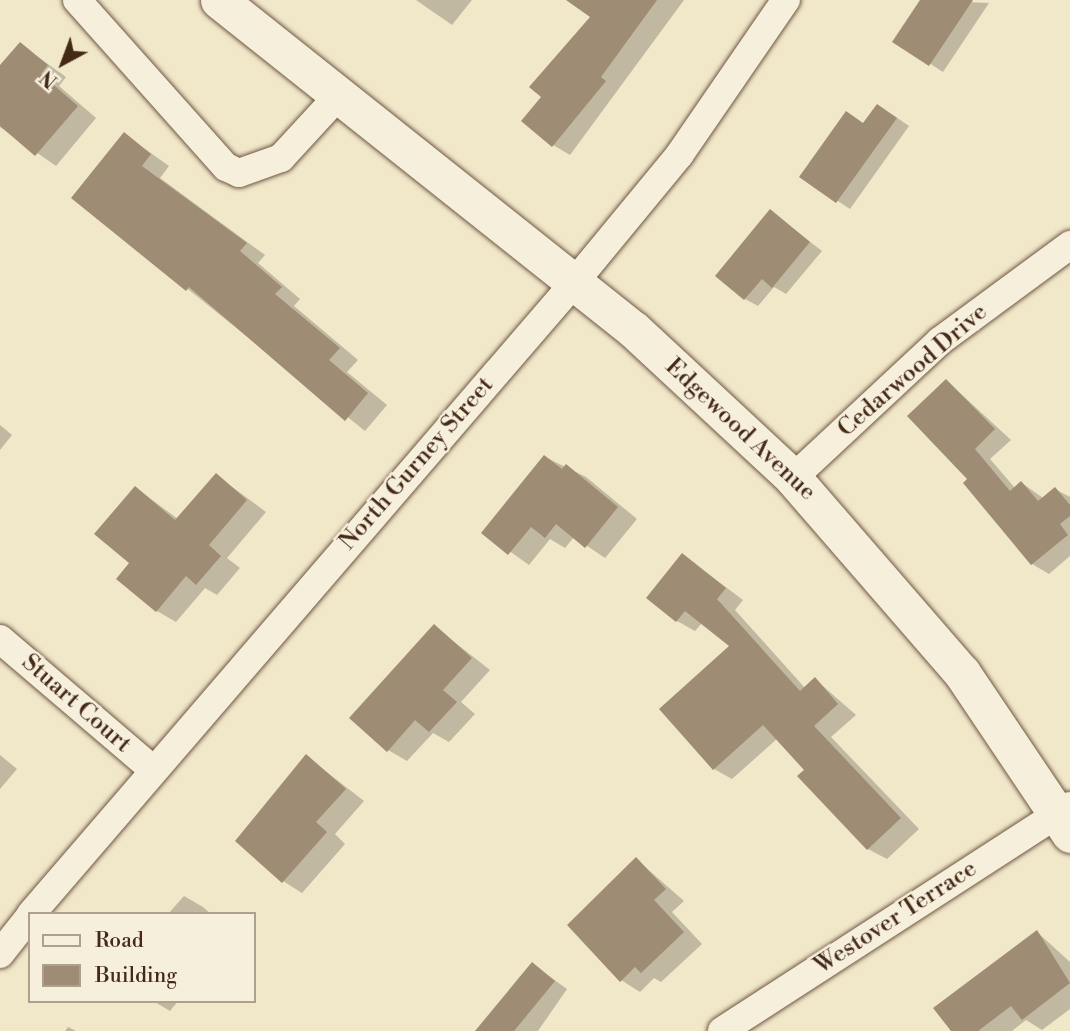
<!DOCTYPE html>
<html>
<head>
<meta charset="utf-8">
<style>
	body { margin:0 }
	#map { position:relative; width:1070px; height:1031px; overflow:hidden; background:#f1e7c9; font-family:"Libre Bodoni",serif }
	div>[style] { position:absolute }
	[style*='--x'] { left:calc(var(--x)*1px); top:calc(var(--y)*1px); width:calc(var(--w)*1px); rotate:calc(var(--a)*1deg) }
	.shadow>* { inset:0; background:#0003 }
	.building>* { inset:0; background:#9e8c74 }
	.roads { filter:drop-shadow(0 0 2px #6f5844) drop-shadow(0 0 2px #6f5844) }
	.minor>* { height:28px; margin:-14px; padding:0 14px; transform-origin:14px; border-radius:14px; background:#f6efdc }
	.tertiary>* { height:37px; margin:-18.5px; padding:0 18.5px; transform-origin:18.5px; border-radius:18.5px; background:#f6efdc }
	span { translate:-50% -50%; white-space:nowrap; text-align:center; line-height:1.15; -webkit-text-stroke:5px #f6efdc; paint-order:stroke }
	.street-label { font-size:24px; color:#442917 }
	.legend { position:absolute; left:28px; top:912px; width:228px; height:91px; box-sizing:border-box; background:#f6efdc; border:2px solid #afa08d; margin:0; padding:9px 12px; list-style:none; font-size:21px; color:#442917 }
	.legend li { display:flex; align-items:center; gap:14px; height:35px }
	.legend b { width:35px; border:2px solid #afa08d }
	.north { position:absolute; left:28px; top:28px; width:70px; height:70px; -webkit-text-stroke:5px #f6efdc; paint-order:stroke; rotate:221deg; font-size:19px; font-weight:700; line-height:28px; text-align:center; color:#442917 }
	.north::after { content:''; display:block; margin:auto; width:24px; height:32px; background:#442917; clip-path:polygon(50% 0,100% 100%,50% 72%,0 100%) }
</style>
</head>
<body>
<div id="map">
	<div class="shadow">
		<i style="clip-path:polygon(416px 0,472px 0,452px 25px)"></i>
		<i style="clip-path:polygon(569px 0,684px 0,570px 155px,553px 145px,543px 97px,592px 17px)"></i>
		<i style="clip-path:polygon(922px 0,989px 3px,943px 72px,895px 41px)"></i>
		<i style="clip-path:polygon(20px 44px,66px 77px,59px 86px,96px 118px,56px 166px,0 127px,0 68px)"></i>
		<i style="clip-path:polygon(890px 113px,909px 126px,850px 209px,801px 177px,865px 124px)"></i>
		<i style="clip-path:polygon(124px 134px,169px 166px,160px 178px,265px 255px,258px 263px,300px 299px,294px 306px,358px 360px,347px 372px,387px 405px,365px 431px,73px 197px)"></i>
		<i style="clip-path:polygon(770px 211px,822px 251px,786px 294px,774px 287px,758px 306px,745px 299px)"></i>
		<i style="clip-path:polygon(947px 381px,1011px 440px,990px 459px,1015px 488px,1022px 483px,1043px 498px,1055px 489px,1070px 497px,1070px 556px,1049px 574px,1032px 564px,970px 479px)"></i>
		<i style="clip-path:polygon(0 425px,12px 435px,0 450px)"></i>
		<i style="clip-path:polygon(545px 457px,586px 477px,637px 519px,605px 558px,574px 537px,565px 548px,550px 539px,529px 565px,483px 532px)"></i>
		<i style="clip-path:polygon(216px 475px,266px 512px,227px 558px,240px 568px,217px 595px,205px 588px,176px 622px,157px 611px,131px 563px,136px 488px,178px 519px)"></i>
		<i style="clip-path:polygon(683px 555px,743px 600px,735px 610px,805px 688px,815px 679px,856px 715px,831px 737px,919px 829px,887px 859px,868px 849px,800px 776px,806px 770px,778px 738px,732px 779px,714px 769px,731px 646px,702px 623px,695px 631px,677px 621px)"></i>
		<i style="clip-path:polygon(434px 626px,490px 670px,461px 702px,475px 714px,449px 742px,433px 733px,407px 761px,388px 750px)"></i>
		<i style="clip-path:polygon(0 755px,17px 769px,0 789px)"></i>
		<i style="clip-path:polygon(306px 756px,364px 801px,335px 834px,345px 844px,302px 893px,283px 881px)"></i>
		<i style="clip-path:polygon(636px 859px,684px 901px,672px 912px,702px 944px,661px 982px,654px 978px,640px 992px,621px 980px)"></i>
		<i style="clip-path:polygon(184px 896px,203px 907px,211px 914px,168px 914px)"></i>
		<i style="clip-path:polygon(1037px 932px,1070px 962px,1070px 1009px,1042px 1030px,1026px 1020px,1012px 1031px,953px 1031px)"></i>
		<i style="clip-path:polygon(532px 964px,567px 989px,538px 1031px,477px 1031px)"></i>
		<i style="clip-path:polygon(153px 1001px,178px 1001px,170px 1011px)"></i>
		<i style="clip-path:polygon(68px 1027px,76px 1031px,65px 1031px)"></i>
	</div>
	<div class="building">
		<i style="clip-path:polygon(566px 0,657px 0,601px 77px,606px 81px,552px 147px,521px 121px,541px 97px,529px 87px,590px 17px)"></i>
		<i style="clip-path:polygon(920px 0,973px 0,929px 66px,892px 42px)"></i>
		<i style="clip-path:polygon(20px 42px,48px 65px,41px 74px,78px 106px,35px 156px,0 126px,0 65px)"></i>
		<i style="clip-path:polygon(877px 104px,897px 118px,836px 203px,799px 177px,846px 111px,863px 123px)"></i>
		<i style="clip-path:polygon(124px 132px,151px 154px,142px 166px,247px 243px,240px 251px,282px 287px,275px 294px,340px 348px,329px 360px,368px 393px,345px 421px,189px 287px,186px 291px,71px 198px)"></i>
		<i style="clip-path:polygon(770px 209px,810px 242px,772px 288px,762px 279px,744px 300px,715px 276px)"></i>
		<i style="clip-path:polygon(946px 379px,995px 429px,975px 449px,1010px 491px,1021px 481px,1038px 501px,1055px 487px,1070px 505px,1070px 516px,1060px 524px,1068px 535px,1031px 565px,963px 483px,967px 479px,907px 416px)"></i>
		<i style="clip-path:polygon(544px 455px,562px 469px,566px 464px,618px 507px,585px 548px,556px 524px,545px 538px,531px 527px,508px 555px,481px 533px)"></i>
		<i style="clip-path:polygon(216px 473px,247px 500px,209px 545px,221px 556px,196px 585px,186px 576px,156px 612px,116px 579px,129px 563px,94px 534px,135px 486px,175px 520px)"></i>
		<i style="clip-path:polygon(682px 553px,726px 588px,717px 599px,800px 691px,815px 677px,838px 704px,814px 726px,901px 818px,867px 850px,797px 776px,804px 770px,763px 725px,713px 770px,659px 709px,729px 646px,685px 611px,676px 622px,646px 598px)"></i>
		<i style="clip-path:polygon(434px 624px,472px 658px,443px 690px,457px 702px,429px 732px,415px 720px,387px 752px,349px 718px)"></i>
		<i style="clip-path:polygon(306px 754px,346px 789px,316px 822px,327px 832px,282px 883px,235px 841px)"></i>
		<i style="clip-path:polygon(636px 857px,666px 889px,654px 900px,684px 932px,641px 973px,635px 967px,620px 982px,567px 925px)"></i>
		<i style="clip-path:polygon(1037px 930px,1070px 983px,1022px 1020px,1011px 1006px,978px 1031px,951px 1031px,933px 1008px)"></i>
		<i style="clip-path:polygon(532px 962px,555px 981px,514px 1031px,475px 1031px)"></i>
	</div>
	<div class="roads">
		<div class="minor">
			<i style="--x:77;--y:0;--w:224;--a:48.3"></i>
			<i style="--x:226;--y:167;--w:14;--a:25"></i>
			<i style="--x:239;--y:173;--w:45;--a:-19.7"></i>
			<i style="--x:281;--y:158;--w:86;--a:-47.4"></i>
			<i style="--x:793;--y:478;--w:201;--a:-43"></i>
			<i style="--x:940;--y:341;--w:162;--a:-36.4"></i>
			<i style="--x:0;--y:639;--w:200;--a:40.5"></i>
			<i style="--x:31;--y:914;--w:831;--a:-49.29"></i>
			<i style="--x:573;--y:284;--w:168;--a:-50.5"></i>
			<i style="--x:680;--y:154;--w:187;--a:-55.5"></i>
			<i style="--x:0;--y:954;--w:48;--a:-51.7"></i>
			<i style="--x:722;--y:1031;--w:414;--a:-32.9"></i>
		</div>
		<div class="tertiary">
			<i style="--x:219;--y:0;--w:530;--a:38.49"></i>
			<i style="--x:634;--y:330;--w:217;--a:42.9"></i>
			<i style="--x:793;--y:478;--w:258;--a:49.1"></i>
			<i style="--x:962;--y:673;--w:194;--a:56.1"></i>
		</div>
	</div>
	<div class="street-label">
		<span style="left:913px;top:371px;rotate:-41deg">Cedarwood Drive</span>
		<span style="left:740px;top:430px;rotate:43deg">Edgewood Avenue</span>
		<span style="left:417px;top:464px;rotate:-49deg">North Gurney Street</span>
		<span style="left:76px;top:704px;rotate:41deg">Stuart Court</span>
		<span style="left:896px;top:918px;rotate:-33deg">Westover Terrace</span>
	</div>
	<ul class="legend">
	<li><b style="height:9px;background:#f6efdc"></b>Road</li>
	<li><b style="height:19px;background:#9e8c74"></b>Building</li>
	</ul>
	<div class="north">N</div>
</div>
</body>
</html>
